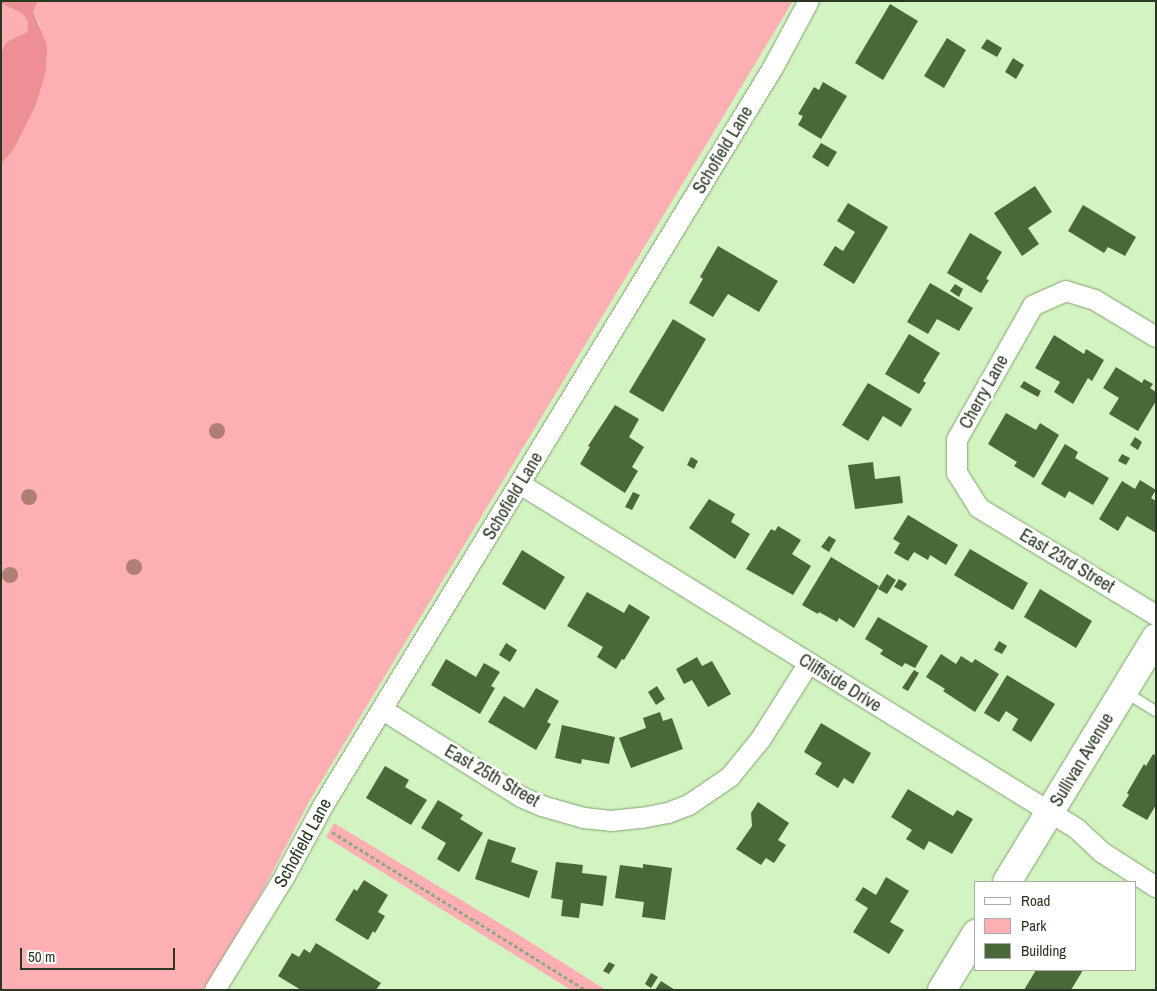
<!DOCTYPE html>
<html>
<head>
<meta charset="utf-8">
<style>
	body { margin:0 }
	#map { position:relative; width:1157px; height:991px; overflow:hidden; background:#d2f4c0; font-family:"Archivo Narrow",sans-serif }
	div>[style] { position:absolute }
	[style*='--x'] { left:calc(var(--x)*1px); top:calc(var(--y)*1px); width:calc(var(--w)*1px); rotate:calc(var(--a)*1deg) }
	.green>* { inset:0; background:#fdafb4 }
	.forest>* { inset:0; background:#ee8e97 }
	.building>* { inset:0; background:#4b683a }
	.path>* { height:3px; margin-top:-1.5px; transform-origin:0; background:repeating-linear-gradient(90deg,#8fa982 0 4px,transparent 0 6.5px) }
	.roads { filter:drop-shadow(0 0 1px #82a271) drop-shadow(0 0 1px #82a271) }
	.service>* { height:10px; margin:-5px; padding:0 5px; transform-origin:5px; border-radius:5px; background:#fff }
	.minor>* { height:20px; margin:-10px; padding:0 10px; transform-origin:10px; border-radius:10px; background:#fff }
	.secondary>* { height:28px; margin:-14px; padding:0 14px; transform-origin:14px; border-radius:14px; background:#fff }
	.trees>* { width:16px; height:16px; margin:-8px; border-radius:50%; background:#ae8075 }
	span { translate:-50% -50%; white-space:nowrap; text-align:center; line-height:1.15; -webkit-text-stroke:5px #fff; paint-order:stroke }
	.street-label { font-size:18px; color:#293622 }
	.frame { position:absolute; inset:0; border:2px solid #293622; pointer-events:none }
	.legend { position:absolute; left:974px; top:881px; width:162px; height:90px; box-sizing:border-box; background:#fff; border:1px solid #a9afa7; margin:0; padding:6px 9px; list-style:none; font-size:15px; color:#293622 }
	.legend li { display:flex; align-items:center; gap:10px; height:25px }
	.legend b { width:25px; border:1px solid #a9afa7 }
	.scale { position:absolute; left:20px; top:948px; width:155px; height:22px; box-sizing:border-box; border:2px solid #293622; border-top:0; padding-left:6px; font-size:15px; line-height:18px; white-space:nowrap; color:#293622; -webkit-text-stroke:4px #fff; paint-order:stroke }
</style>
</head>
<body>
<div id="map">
	<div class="green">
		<i style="clip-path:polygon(38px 1px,793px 1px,310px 800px,261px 894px,203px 990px,1px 990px,1px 164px,14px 149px,36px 105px,46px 71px,40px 25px,33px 11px)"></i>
		<i style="clip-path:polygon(1px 3px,23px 14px,28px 22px,27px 32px,10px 40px,5px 44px,1px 54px)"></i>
		<i style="clip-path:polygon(334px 823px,524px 938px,606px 990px,571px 990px,326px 837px)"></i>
	</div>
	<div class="forest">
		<i style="clip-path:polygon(1px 1px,38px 1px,33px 11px,47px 45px,46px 71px,36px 105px,14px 149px,1px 164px,1px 54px,5px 44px,10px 40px,27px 32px,28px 22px,23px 14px,1px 3px)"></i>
	</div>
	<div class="building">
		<i style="clip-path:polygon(890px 4px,918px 21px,883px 80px,855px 63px)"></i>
		<i style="clip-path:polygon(947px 38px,966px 50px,944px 88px,924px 76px)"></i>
		<i style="clip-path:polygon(987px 39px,1002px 48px,997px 57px,981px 48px)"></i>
		<i style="clip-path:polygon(1013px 58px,1024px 65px,1016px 79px,1005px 72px)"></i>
		<i style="clip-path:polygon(823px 82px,847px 96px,821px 139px,798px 125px,803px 116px,798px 114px,814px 87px,819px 90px)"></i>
		<i style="clip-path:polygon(821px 143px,837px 152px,828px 167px,812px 157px)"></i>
		<i style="clip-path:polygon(1035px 186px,1052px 212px,1028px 228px,1039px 244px,1022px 256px,994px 213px)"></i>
		<i style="clip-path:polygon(848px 203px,888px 227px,854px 284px,823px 265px,835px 246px,843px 251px,855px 232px,837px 221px)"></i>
		<i style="clip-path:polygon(1083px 205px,1136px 237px,1125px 256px,1108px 247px,1104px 253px,1068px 231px)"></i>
		<i style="clip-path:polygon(970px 233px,1002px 252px,986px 279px,989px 280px,981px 293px,947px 273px)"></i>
		<i style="clip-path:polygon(718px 246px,778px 281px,759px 312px,728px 294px,713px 317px,689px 303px,703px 279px,700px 277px)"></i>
		<i style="clip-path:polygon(930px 283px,973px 308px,959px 331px,937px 319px,928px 334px,907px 322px)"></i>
		<i style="clip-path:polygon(955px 284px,963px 289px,959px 297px,950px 291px)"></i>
		<i style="clip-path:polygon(673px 319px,706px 339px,663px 412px,629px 392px)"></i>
		<i style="clip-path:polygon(909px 334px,940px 353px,923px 381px,926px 383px,919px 394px,885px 374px)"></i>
		<i style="clip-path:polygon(1054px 335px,1084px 354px,1086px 349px,1104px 360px,1092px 381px,1088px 378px,1073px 404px,1054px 392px,1060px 382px,1035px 368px)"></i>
		<i style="clip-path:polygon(1116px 367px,1142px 383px,1144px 379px,1153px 384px,1150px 388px,1156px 392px,1156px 401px,1138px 431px,1109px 414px,1119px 398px,1103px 388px)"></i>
		<i style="clip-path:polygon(1024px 381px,1041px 391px,1038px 397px,1020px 387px)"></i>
		<i style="clip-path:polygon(868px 383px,912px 409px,901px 427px,883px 416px,868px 441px,842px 425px)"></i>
		<i style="clip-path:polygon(615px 405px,639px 419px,629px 437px,644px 447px,632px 467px,638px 471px,625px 493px,580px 464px,590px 447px,588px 446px)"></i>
		<i style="clip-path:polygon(1006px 413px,1036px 430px,1040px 423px,1059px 435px,1034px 478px,1014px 466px,1017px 462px,988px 444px)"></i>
		<i style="clip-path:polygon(1135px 437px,1142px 442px,1138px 450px,1130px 445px)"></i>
		<i style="clip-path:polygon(1065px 444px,1078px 452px,1075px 458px,1109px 478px,1093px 505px,1069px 491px,1065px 498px,1041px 484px)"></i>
		<i style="clip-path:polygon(1122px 454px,1130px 458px,1126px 465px,1118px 461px)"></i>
		<i style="clip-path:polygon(691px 457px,698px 461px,694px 469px,687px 465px)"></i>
		<i style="clip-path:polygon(873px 462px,875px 479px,900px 476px,903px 503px,855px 509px,848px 465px)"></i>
		<i style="clip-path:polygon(1140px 480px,1156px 490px,1151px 498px,1156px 501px,1156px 533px,1127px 516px,1118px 531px,1099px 519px,1122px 481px,1135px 489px)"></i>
		<i style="clip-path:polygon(633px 492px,640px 495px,632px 510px,625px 507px)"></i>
		<i style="clip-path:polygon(709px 499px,735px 514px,731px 522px,750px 534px,735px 559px,689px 528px)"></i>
		<i style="clip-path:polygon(908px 515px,958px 545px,946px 565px,930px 555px,928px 560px,914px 552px,908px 561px,894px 553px,900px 543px,893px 539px)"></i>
		<i style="clip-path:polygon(778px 526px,801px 540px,792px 554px,811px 566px,793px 595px,746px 569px,771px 529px,775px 531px)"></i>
		<i style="clip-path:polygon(829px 536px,836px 540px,829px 552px,821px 547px)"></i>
		<i style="clip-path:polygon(970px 549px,1028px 583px,1013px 610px,954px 575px)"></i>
		<i style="clip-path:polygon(522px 550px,565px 577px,545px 610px,502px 584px)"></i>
		<i style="clip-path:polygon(831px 557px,879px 586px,854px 628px,839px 618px,837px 622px,819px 612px,818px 614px,802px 605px)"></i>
		<i style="clip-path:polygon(887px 574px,896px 580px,887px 594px,878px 589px)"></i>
		<i style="clip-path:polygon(899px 579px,907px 584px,902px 591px,894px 587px)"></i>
		<i style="clip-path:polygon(1040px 589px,1092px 621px,1076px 648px,1024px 617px)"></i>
		<i style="clip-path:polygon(587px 592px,624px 613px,629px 604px,650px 617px,624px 660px,622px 659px,616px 669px,597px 657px,603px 647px,567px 626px)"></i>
		<i style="clip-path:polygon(878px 617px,928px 646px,915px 668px,905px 663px,902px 667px,880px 654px,883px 650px,865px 639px)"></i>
		<i style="clip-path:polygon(999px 641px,1007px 646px,1002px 654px,994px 650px)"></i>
		<i style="clip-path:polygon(506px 643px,517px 650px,510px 662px,499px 655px)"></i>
		<i style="clip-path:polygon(941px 654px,956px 664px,961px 656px,972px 663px,975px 659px,999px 674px,975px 712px,943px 691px,945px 689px,926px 677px)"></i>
		<i style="clip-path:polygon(697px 657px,702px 666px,712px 661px,731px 694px,708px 707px,692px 680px,684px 684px,676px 669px)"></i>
		<i style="clip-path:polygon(446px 659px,476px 677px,484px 663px,500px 672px,491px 686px,495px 688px,480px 714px,431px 685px)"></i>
		<i style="clip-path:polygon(914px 670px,919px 673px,908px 691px,902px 688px)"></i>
		<i style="clip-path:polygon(1007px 675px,1055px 704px,1031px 742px,1012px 730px,1018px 719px,1006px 711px,999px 722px,984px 713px)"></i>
		<i style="clip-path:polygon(657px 686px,665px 699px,656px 705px,648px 692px)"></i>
		<i style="clip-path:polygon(536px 688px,559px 701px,547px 722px,551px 724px,536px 750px,488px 722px,504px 696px,524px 708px)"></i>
		<i style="clip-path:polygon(660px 712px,663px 721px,672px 718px,683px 749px,631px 768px,619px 738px,646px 728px,643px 718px)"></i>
		<i style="clip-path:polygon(821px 723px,871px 753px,853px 784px,844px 778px,838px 788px,815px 774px,822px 763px,804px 752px)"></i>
		<i style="clip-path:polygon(562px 725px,615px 737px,609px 764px,582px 759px,581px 764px,555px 758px)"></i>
		<i style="clip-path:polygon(1153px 754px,1156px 756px,1156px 805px,1147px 820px,1122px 806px,1129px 795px,1127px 793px,1144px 764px,1146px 766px)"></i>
		<i style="clip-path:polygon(385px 766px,409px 780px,405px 787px,427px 800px,411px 825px,366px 798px)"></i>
		<i style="clip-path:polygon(908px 789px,953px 816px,957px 810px,973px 819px,952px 854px,929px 841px,924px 850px,906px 839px,912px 830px,891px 817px)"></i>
		<i style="clip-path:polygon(438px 800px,463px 815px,460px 819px,483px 833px,459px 872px,437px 859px,446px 843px,421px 828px)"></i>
		<i style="clip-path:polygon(758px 802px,789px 823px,778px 840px,786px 845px,774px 863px,766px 858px,761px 865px,736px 849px,752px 826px,751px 813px)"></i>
		<i style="clip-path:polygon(488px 839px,516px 848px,511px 862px,538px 871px,529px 898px,475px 879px)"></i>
		<i style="clip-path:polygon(556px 862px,583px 865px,582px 873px,607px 876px,603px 906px,581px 903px,579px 918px,561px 916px,563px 900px,551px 898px)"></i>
		<i style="clip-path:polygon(643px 864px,672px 868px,665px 920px,642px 917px,644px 902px,615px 898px,620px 865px,643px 868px)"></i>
		<i style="clip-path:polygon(886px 877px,909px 891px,890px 922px,904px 930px,889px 954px,853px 932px,868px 908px,855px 900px,863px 887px,876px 895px)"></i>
		<i style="clip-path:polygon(364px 880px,388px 895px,378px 912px,385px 916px,375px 933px,373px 931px,368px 940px,335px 920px,354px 889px,357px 891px)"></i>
		<i style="clip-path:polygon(316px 943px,381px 983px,376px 990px,301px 990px,278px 976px,292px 953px,299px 957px,304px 949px,310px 953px)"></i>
		<i style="clip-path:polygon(609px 962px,615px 965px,609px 974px,603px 971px)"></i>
		<i style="clip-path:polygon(1036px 970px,1083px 970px,1071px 990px,1024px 990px)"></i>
		<i style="clip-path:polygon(651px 973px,658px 977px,651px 988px,645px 984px)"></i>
		<i style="clip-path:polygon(661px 981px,675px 990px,655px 990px)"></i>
	</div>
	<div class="path">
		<i style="--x:332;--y:832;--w:299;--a:31.9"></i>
	</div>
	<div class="roads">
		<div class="service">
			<i style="--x:1125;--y:692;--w:36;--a:32"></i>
		</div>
		<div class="minor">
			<i style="--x:1156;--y:337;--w:71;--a:-148.8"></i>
			<i style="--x:1095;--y:300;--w:30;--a:-163"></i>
			<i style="--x:1066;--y:291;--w:36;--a:156"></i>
			<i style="--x:1033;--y:306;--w:154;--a:119.6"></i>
			<i style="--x:957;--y:440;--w:33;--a:90"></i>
			<i style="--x:957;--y:473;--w:41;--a:57.8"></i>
			<i style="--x:979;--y:508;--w:207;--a:31.2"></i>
			<i style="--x:520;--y:484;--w:655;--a:31.77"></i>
			<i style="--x:1077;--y:829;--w:35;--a:43"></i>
			<i style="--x:1103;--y:853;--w:63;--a:32.7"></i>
			<i style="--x:383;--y:710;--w:163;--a:32.2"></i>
			<i style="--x:521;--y:797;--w:23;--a:23"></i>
			<i style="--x:542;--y:806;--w:44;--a:15.9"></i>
			<i style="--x:584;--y:818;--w:27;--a:6"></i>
			<i style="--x:611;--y:821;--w:31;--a:-6"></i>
			<i style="--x:642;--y:818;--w:26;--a:-11"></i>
			<i style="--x:668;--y:813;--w:22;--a:-21"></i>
			<i style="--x:689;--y:805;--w:50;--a:-34.3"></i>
			<i style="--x:730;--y:777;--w:49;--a:-50.8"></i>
			<i style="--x:761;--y:739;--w:90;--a:-57.7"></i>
			<i style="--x:215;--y:990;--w:134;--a:-58.4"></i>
			<i style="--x:285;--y:876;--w:80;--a:-61.5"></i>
			<i style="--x:323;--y:806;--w:864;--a:-58.63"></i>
			<i style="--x:773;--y:68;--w:76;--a:-61.8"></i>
		</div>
		<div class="secondary">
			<i style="--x:1007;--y:882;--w:286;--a:-58.6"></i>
			<i style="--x:942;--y:990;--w:66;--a:-58.7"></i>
		</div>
	</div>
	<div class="trees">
		<i style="left:217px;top:431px"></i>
		<i style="left:29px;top:497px"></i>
		<i style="left:134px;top:567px"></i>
		<i style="left:10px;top:575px"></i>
	</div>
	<div class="street-label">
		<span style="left:723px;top:150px;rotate:-59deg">Schofield Lane</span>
		<span style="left:984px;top:392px;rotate:-61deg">Cherry Lane</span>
		<span style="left:513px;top:496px;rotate:-59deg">Schofield Lane</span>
		<span style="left:1067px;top:561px;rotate:31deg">East 23rd Street</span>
		<span style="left:840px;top:683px;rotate:32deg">Cliffside Drive</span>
		<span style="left:1082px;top:760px;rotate:-59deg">Sullivan Avenue</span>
		<span style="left:492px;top:776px;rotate:30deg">East 25th Street</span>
		<span style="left:303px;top:843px;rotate:-61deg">Schofield Lane</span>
	</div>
	<div class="frame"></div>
	<ul class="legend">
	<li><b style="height:6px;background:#fff"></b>Road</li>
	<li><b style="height:14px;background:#fdafb4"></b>Park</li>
	<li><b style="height:14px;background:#4b683a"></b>Building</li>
	</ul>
	<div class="scale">50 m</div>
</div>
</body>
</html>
